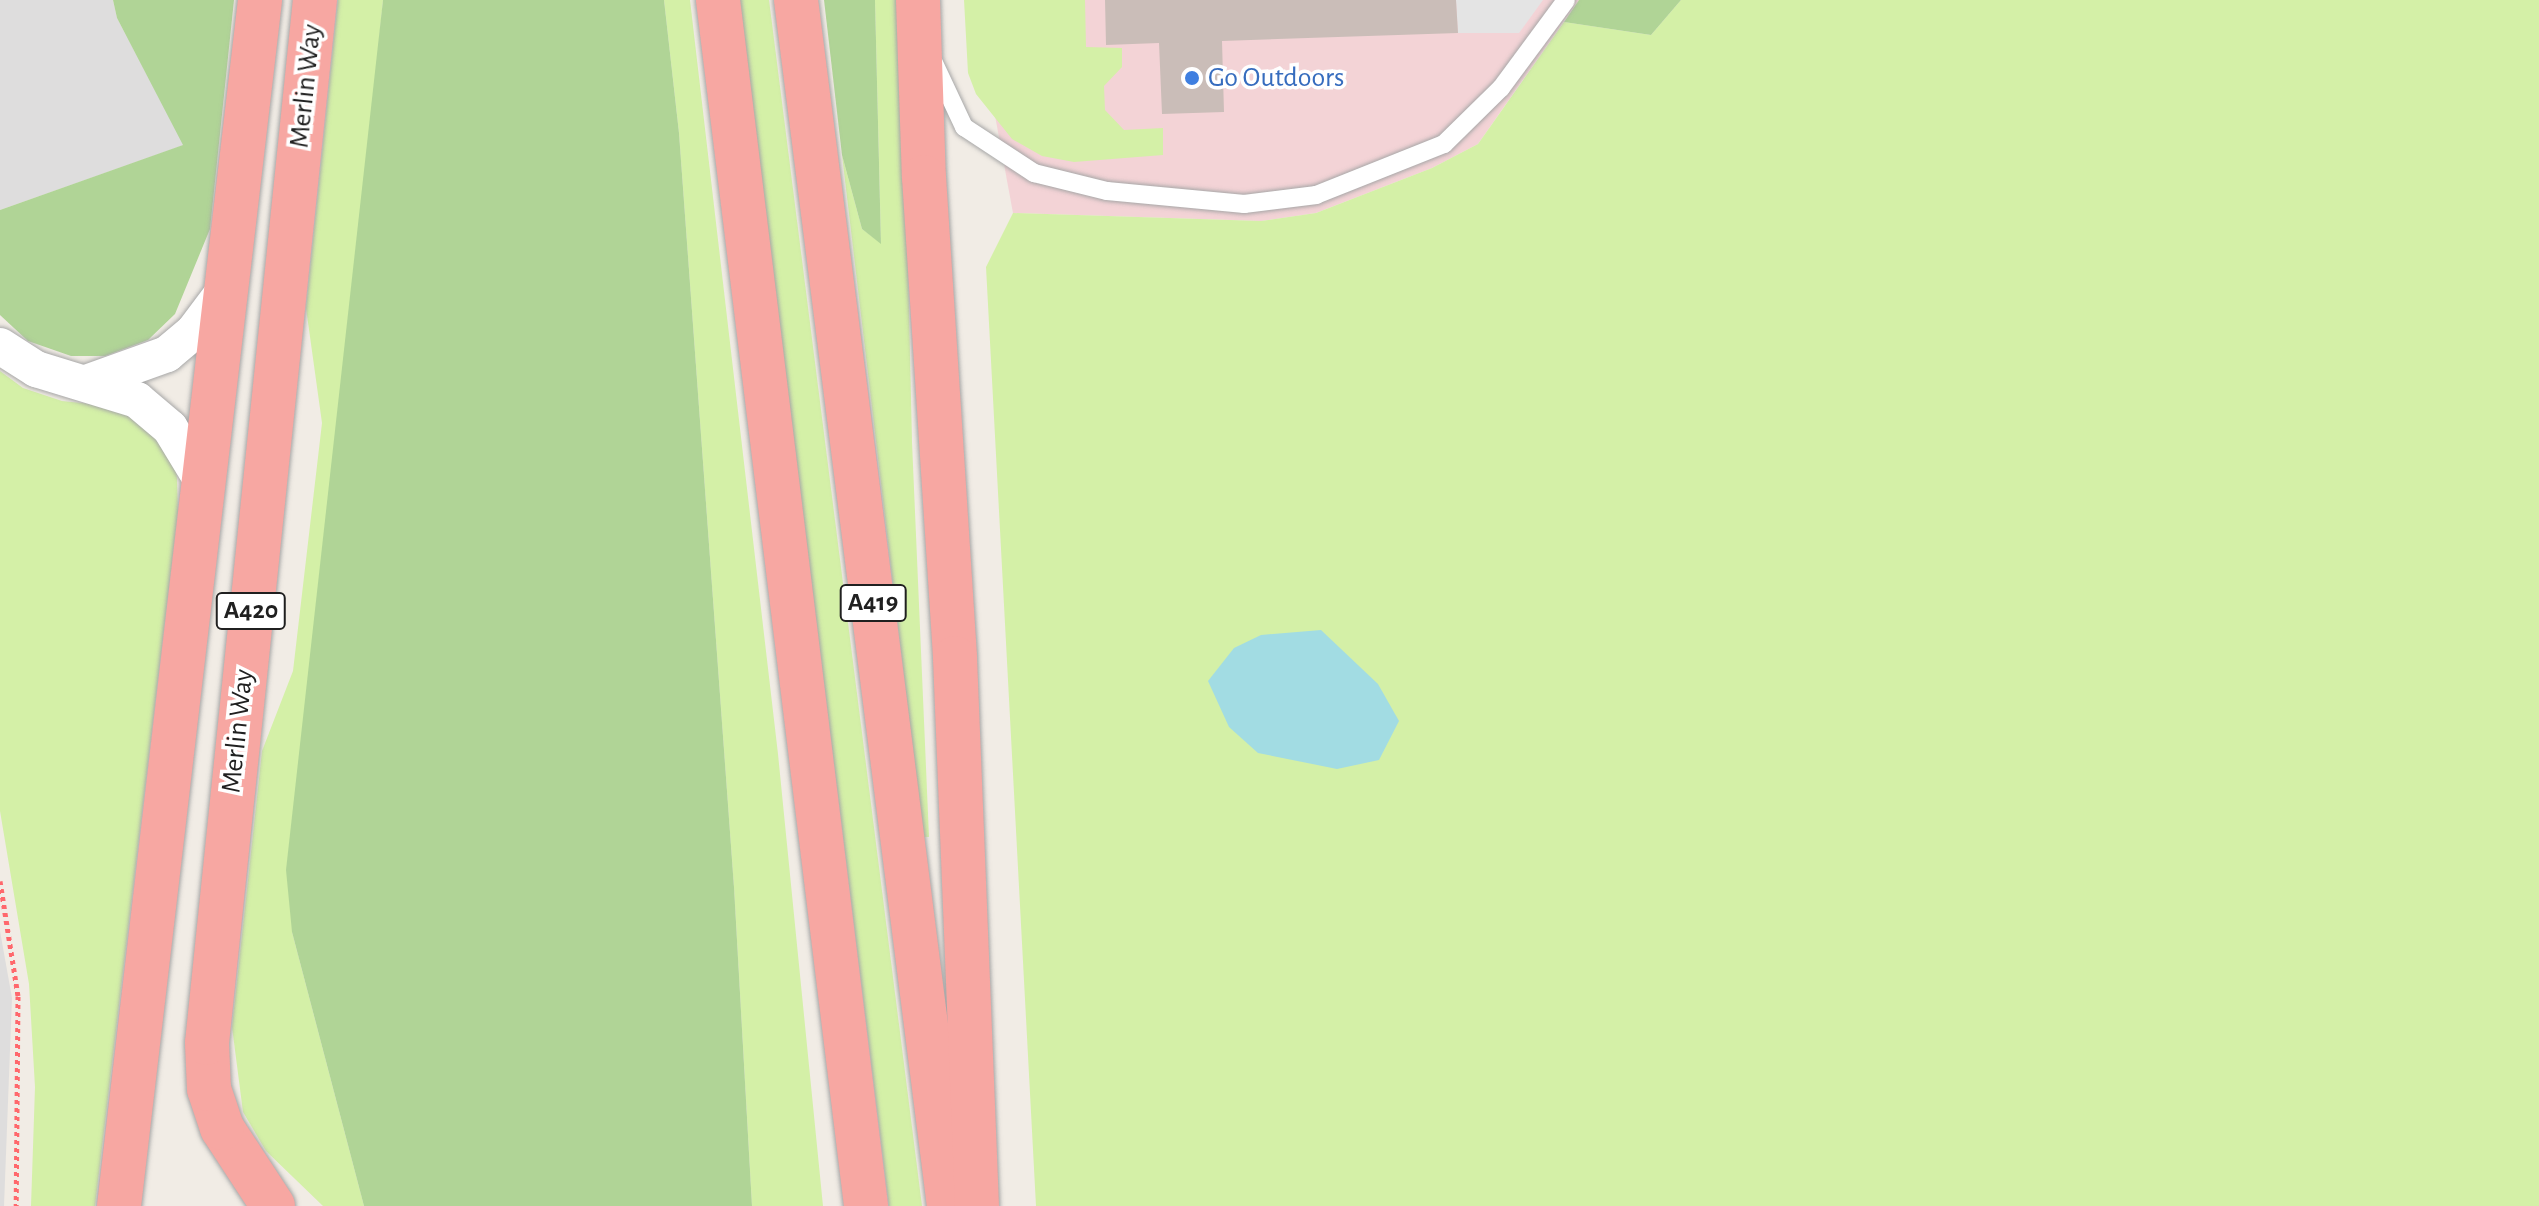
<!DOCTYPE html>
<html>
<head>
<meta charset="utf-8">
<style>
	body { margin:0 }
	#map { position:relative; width:2539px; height:1206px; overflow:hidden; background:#f1ece5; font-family:"Alegreya Sans",sans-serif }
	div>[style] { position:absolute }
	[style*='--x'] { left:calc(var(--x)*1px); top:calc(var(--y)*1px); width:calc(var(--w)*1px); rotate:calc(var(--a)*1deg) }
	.residential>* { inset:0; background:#dedddd }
	.commercial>* { inset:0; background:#f3d3d6 }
	.grass>* { inset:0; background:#d4f0a7 }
	.forest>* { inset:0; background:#b0d496 }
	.parking>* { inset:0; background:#e4e4e4 }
	.water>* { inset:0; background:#a2dce3 }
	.building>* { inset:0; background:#cabdb8 }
	.path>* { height:5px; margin-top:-2.5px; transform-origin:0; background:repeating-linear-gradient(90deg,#ff686c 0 4px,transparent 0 8px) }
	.roads { filter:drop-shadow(0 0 2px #a7a7a7) drop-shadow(0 0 2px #a7a7a7) }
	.service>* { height:18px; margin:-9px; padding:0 9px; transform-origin:9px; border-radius:9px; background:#fff }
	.minor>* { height:36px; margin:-18px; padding:0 18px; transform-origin:18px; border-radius:18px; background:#fff }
	.trunk>* { height:44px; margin:-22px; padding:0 22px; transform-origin:22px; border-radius:22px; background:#f7a7a2 }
	.dots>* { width:22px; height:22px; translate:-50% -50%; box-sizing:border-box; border:4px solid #fff; border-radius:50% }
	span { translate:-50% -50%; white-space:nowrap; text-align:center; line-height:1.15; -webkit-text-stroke:7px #fff; paint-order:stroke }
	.shield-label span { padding:2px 6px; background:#fff; border:2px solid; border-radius:6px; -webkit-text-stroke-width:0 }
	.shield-label { font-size:26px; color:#202020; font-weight:700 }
	.shop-label { font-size:28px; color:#366cbe }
	.left { translate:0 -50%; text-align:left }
	.street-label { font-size:28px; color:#202020 }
</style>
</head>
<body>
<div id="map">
	<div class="residential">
		<i style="clip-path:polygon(0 0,113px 0,117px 18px,184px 145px,0 210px)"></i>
		<i style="clip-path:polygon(0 931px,12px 998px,4px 1206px,0 1206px)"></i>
	</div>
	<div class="commercial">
		<i style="clip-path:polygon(1000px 0,1579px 0,1478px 144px,1432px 168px,1316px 213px,1261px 221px,1013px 213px,991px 94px)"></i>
	</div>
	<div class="grass">
		<i style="clip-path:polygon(338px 0,383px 0,292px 932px,364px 1206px,323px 1206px,266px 1151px,243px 1112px,232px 1027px,262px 751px,293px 671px,322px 423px,306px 308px)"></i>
		<i style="clip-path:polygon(664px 0,690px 0,778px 754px,823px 1206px,752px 1206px,734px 887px,679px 133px)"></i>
		<i style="clip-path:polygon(739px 0,769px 0,922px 1206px,889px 1206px)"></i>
		<i style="clip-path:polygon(875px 0,902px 0,912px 442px,929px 837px,923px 837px,842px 155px,862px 229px,881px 243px)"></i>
		<i style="clip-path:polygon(964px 0,1085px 0,1086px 47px,1122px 48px,1122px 67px,1104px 86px,1105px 110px,1124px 130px,1163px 128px,1163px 155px,1074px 162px,1042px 156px,1012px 139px,976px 94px,968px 73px)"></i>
		<i style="clip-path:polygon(1681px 0,2539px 0,2539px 1206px,1036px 1206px,986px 267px,1013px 213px,1261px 221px,1316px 213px,1432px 168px,1478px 144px,1564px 22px,1651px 35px)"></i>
		<i style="clip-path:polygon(0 371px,23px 388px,62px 401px,112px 406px,144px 421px,175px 460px,177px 479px,178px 512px,95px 1206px,31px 1206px,35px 1087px,29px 984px,0 811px)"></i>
	</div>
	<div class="forest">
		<i style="clip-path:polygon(113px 0,234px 0,210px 229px,175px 314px,148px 340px,105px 356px,71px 356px,28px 341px,0 315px,0 210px,183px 145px,117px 18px)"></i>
		<i style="clip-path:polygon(383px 0,664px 0,679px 133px,734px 887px,752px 1206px,364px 1206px,292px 932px,286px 870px)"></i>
		<i style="clip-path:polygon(824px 0,875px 0,881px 244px,862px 229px,842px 155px)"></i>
		<i style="clip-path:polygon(1579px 0,1681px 0,1651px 35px,1564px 22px)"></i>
	</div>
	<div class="parking">
		<i style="clip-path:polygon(1456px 0,1543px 0,1519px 33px,1458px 33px)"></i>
	</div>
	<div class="water">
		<i style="clip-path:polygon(1321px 630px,1378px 684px,1399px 721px,1379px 760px,1337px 769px,1258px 753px,1229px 727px,1208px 681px,1234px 648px,1261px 635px)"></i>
	</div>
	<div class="building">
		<i style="clip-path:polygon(1105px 0,1456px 0,1458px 33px,1222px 41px,1224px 112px,1162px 114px,1159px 43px,1106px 45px)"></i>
	</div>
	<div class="path">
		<i style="--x:0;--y:881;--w:116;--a:81.1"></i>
		<i style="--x:18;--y:996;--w:210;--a:90.5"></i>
	</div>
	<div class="roads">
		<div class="service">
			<i style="--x:934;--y:63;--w:71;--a:64.9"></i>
			<i style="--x:964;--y:127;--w:84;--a:33.3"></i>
			<i style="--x:1034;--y:173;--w:75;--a:13.9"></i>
			<i style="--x:1107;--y:191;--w:138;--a:5.4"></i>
			<i style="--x:1244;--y:204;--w:73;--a:-7.1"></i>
			<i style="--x:1316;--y:195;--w:138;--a:-21.7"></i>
			<i style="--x:1444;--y:144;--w:80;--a:-44.5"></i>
			<i style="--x:1501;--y:88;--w:109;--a:-53.5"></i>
		</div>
		<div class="minor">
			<i style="--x:0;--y:346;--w:43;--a:32.6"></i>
			<i style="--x:36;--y:369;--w:106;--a:17.1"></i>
			<i style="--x:137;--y:400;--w:43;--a:40.3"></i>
			<i style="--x:170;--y:428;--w:66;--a:58.7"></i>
			<i style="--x:89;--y:382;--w:83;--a:-19.7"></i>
			<i style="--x:167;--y:354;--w:35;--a:-40"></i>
			<i style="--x:194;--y:331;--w:55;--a:-53.1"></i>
		</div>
		<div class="trunk">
			<i style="--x:718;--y:0;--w:1215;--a:83"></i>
			<i style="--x:796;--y:0;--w:1216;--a:82.77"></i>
			<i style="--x:918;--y:0;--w:177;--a:88.1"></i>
			<i style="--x:924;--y:177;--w:482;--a:86.3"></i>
			<i style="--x:955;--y:658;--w:548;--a:87.7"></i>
			<i style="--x:119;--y:1206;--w:1214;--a:-83.33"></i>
			<i style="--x:273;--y:1206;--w:93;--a:-123.2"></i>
			<i style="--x:222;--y:1128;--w:41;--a:-108.4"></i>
			<i style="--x:209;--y:1089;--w:46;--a:-92.5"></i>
			<i style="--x:207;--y:1043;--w:1049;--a:-84.09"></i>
		</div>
	</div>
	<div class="dots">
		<i style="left:1192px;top:78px;background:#3f7fe0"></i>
	</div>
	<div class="shield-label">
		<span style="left:873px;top:603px">A419</span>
		<span style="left:251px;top:611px">A420</span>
	</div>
	<div class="shop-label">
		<span class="left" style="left:1208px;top:78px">Go Outdoors</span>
	</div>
	<div class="street-label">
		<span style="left:306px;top:86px;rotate:-84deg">Merlin Way</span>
		<span style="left:238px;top:731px;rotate:-84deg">Merlin Way</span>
	</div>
</div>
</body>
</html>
